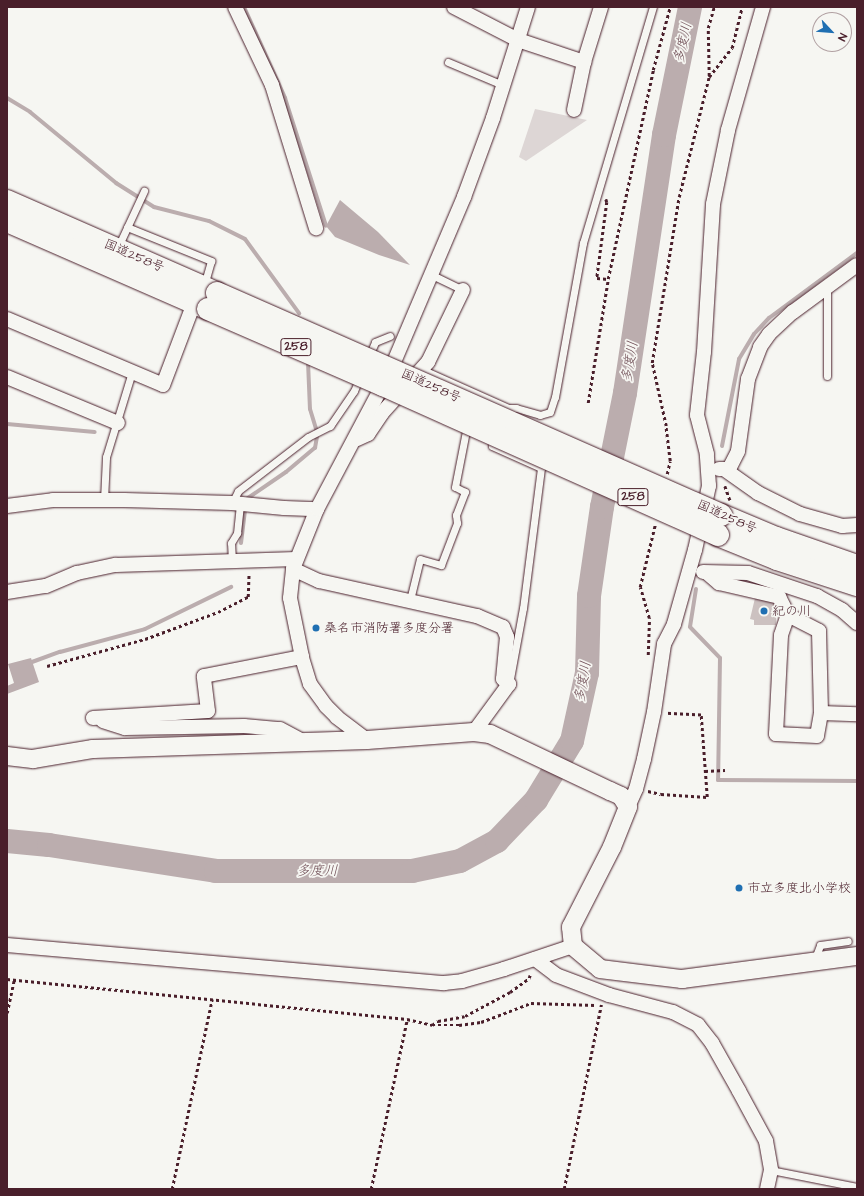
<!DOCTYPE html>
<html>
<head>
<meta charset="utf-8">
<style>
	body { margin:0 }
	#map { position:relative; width:864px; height:1196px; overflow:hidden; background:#f6f6f2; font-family:"Architects Daughter","Klee One",sans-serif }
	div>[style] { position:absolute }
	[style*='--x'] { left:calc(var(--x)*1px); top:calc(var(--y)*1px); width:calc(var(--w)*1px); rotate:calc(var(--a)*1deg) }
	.green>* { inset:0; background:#ddd6d5 }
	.water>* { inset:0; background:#bbadae }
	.stream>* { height:4px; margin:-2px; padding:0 2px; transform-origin:2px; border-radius:2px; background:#bbadae }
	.river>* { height:24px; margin:-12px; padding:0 12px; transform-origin:12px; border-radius:12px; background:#bbadae }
	.building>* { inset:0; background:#ccc1c0 }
	.path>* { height:2.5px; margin-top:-1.25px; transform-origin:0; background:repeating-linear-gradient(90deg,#4a1f2b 0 3px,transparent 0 6px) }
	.roads { filter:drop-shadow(0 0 1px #4a1f2b) drop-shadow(0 0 1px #4a1f2b) }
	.service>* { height:7px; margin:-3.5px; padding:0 3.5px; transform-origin:3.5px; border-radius:3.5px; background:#f6f6f2 }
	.minor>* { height:14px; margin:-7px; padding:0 7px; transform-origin:7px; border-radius:7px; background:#f6f6f2 }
	.tertiary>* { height:18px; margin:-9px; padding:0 9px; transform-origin:9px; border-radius:9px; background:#f6f6f2 }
	.trunk>* { height:22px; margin:-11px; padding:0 11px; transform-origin:11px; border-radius:11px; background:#f6f6f2 }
	.bridges { filter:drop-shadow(0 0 1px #4a1f2b) drop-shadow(0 0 1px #4a1f2b) }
	.trunk-bridge>* { height:22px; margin:-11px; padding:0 11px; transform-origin:11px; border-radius:11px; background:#f6f6f2 }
	.dots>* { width:11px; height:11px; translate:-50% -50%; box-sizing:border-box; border:2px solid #f6f6f2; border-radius:50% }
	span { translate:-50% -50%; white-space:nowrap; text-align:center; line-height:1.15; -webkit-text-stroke:3.5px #f6f6f2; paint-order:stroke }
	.shield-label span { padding:1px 3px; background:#f6f6f2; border:1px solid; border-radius:3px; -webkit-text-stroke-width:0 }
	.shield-label { font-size:12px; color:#4a1f2b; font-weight:700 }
	.street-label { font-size:13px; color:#4a1f2b }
	.poi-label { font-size:13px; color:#4a1f2b }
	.left { translate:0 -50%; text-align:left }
	.water-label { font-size:14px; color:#6c4a52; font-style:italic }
	.frame { position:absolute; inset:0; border:8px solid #4a1f2b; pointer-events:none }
	.north { position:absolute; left:812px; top:12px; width:40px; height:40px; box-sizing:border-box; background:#f6f6f2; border:1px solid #b1a0a2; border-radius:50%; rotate:116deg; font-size:11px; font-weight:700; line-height:16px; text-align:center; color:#4a1f2b }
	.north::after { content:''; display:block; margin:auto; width:14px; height:18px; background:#1f6fb2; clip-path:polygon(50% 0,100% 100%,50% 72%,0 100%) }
</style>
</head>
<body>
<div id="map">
	<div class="green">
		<i style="clip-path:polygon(535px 109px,587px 120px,526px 161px,519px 157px)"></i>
	</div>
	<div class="water">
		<i style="clip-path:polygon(340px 200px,378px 232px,410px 265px,379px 255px,335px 237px,326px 226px)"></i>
		<i style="clip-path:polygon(31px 658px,39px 682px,7px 694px,7px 686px,14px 683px,8px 664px)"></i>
	</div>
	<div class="stream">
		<i style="--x:244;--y:7;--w:100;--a:65.7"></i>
		<i style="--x:285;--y:98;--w:134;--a:72.2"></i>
		<i style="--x:7;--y:98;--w:27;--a:31"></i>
		<i style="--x:30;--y:112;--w:112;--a:39.5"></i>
		<i style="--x:116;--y:183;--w:45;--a:32.3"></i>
		<i style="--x:154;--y:207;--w:57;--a:14.3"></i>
		<i style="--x:209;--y:221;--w:40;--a:26.6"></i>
		<i style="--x:245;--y:239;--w:92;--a:53.9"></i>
		<i style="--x:308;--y:362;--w:47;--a:87.6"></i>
		<i style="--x:310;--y:409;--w:21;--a:73"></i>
		<i style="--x:7;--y:424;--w:88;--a:5.2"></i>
		<i style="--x:722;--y:446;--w:89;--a:-78.9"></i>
		<i style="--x:739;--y:359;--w:29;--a:-59"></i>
		<i style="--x:754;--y:334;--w:22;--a:-47"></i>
		<i style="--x:769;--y:318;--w:109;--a:-36.5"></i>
		<i style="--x:248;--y:498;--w:46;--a:-34.4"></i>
		<i style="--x:286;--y:472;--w:38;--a:-40"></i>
		<i style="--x:315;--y:448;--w:11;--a:-80"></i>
		<i style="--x:241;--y:543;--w:34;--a:-83"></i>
		<i style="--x:696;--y:589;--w:38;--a:99"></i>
		<i style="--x:690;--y:627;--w:43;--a:45.9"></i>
		<i style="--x:720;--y:658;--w:122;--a:90.9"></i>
		<i style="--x:718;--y:780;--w:139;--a:0.4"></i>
		<i style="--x:32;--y:662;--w:30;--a:-20"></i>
		<i style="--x:60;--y:652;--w:88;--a:-15.1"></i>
		<i style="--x:145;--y:629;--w:96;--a:-26"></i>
	</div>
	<div class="river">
		<i style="--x:7;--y:841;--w:42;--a:5.4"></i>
		<i style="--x:49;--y:845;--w:169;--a:8.8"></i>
		<i style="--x:216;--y:871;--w:196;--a:0"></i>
		<i style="--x:412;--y:871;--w:49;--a:-11.8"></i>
		<i style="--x:460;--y:861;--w:42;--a:-28.4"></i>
		<i style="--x:497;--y:841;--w:57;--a:-46.4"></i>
		<i style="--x:536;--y:800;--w:69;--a:-58.6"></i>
		<i style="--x:572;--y:741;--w:70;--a:-77.6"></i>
		<i style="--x:587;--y:673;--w:77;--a:-88.5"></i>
		<i style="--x:589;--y:596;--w:90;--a:-81.7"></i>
		<i style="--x:602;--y:507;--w:116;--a:-78.6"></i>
		<i style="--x:625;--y:393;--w:261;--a:-81.4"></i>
		<i style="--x:664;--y:135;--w:131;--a:-78.5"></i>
	</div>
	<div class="building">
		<i style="clip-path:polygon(755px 598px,776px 603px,776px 625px,754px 625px,754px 620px,750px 619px)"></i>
	</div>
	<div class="path">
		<i style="--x:709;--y:76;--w:48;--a:-91.2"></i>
		<i style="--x:708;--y:28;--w:22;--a:-74"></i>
		<i style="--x:606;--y:199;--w:3;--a:72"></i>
		<i style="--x:607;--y:202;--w:77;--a:97.5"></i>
		<i style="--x:597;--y:278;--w:11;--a:5"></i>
		<i style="--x:588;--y:403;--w:126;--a:-80.8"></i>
		<i style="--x:608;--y:279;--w:214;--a:-77.8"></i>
		<i style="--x:653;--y:70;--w:65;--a:-74.9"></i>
		<i style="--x:667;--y:474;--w:13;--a:-77"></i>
		<i style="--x:670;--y:461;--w:35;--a:-97"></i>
		<i style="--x:666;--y:426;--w:65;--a:-102.5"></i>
		<i style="--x:652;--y:363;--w:168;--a:-80.8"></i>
		<i style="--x:679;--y:197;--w:124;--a:-76"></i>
		<i style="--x:709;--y:77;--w:37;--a:-52"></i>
		<i style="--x:732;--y:48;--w:42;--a:-76.3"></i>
		<i style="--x:725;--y:486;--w:15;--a:70"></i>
		<i style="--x:648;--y:655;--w:37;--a:-88"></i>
		<i style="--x:649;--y:618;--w:32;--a:-106"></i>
		<i style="--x:640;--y:587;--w:64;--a:-76.4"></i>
		<i style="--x:47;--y:666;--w:102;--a:-15.4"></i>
		<i style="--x:145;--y:639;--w:78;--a:-20.3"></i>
		<i style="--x:218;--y:612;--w:34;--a:-27"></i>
		<i style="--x:248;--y:597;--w:24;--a:-88"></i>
		<i style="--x:705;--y:771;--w:20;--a:-3"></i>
		<i style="--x:648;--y:791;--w:13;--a:13"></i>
		<i style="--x:661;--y:794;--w:46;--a:3.7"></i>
		<i style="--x:707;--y:797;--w:82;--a:-94.2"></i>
		<i style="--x:701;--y:715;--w:35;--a:-177"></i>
		<i style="--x:7;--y:979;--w:402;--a:5.7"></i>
		<i style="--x:7;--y:1013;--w:34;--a:-78"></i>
		<i style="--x:432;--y:1025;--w:27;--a:0"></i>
		<i style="--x:459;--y:1025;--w:22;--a:-8"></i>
		<i style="--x:481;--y:1022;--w:53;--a:-20.8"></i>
		<i style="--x:531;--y:1003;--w:64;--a:1.8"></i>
		<i style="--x:172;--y:1189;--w:194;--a:-78.1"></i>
		<i style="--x:371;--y:1189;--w:174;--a:-78"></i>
		<i style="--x:407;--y:1019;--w:26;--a:13"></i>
		<i style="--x:432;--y:1025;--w:7;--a:-34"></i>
		<i style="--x:438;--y:1021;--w:27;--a:-10"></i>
		<i style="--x:465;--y:1016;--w:51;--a:-28.1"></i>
		<i style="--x:510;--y:992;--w:24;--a:-36"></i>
		<i style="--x:529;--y:978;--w:3;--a:-72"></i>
		<i style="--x:564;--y:1189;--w:188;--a:-78.6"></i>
	</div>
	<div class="roads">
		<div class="service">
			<i style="--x:448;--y:62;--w:60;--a:22.7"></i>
			<i style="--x:127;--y:227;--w:91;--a:22"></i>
			<i style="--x:211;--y:261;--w:25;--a:106"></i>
			<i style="--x:118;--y:247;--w:62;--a:-65.1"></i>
			<i style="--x:430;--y:274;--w:37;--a:26"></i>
			<i style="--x:827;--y:287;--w:89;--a:90"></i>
			<i style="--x:368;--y:358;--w:17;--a:-66"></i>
			<i style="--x:375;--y:342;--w:16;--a:-22"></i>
			<i style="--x:421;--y:369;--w:95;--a:24.1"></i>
			<i style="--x:508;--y:408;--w:8;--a:0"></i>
			<i style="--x:516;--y:408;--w:25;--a:16"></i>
			<i style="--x:540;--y:415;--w:10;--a:-17"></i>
			<i style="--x:550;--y:412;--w:16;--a:-72"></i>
			<i style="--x:555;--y:397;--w:157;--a:-79.7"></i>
			<i style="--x:583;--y:243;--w:246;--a:-73.5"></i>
			<i style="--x:494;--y:438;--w:8;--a:104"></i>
			<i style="--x:492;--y:446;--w:54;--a:24.2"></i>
			<i style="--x:541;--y:468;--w:141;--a:97.3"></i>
			<i style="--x:523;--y:608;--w:77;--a:100.4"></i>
			<i style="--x:104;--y:500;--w:43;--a:-87.3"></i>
			<i style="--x:106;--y:457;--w:89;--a:-73"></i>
			<i style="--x:232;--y:503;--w:13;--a:-63"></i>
			<i style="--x:238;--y:491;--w:88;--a:-37.6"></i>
			<i style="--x:308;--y:437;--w:25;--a:-27"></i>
			<i style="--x:330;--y:426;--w:42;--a:-55.6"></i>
			<i style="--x:354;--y:391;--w:15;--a:-67"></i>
			<i style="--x:232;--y:561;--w:18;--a:-93"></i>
			<i style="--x:231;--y:543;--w:12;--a:-59"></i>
			<i style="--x:237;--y:533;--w:30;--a:-84"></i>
			<i style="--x:410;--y:600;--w:42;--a:-76.3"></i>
			<i style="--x:420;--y:559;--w:22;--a:16"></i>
			<i style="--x:441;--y:565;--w:45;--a:-69.1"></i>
			<i style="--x:457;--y:523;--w:8;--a:-97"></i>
			<i style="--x:456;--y:515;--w:25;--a:-69"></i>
			<i style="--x:465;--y:492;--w:11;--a:-153"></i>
			<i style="--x:455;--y:487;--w:62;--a:-78.9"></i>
			<i style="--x:814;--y:961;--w:17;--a:-69"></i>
			<i style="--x:820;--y:945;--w:28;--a:-8"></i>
			<i style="--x:771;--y:1170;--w:88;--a:11.2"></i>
		</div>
		<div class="minor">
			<i style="--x:235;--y:7;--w:86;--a:64.6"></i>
			<i style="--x:272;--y:85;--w:150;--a:72.9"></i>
			<i style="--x:454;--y:7;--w:72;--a:27.3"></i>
			<i style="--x:518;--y:40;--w:70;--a:18.4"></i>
			<i style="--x:584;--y:62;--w:58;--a:-72.8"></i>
			<i style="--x:574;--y:110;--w:49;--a:-78.2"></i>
			<i style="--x:7;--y:319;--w:169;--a:22.9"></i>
			<i style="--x:163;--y:385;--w:88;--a:-69.3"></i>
			<i style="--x:7;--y:377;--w:120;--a:22.5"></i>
			<i style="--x:357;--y:439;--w:12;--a:-24"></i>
			<i style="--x:368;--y:434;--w:25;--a:-56"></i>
			<i style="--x:382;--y:413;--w:69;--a:-48"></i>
			<i style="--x:428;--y:362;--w:80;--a:-64.1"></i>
			<i style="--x:719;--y:469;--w:5;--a:0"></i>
			<i style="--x:724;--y:469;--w:42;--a:35.2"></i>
			<i style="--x:758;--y:493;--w:47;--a:26.6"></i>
			<i style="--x:800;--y:514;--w:44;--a:15.9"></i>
			<i style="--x:842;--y:526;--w:15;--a:-4"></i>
			<i style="--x:728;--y:471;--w:22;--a:-63"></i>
			<i style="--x:738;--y:451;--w:73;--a:-82.1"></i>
			<i style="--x:748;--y:379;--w:34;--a:-69"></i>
			<i style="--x:760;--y:347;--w:16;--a:-55"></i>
			<i style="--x:769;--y:334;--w:33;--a:-43"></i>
			<i style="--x:793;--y:312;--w:79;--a:-36.3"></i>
			<i style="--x:7;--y:506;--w:46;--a:-7.4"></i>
			<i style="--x:53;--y:500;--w:71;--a:0"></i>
			<i style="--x:124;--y:500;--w:108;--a:1.6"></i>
			<i style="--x:232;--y:503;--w:52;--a:5.5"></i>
			<i style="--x:284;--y:508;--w:33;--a:2"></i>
			<i style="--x:293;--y:569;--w:29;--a:25"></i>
			<i style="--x:319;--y:581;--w:162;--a:12.5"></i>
			<i style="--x:477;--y:616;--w:28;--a:23"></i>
			<i style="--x:503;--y:627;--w:11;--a:68"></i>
			<i style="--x:507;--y:637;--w:42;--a:95.4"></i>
			<i style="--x:503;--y:679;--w:8;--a:40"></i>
			<i style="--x:509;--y:684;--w:59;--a:126.1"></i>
			<i style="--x:703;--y:572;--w:45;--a:1.3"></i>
			<i style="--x:748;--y:573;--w:73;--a:18.4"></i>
			<i style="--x:817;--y:596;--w:29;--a:29"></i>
			<i style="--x:842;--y:610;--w:20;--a:41"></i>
			<i style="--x:707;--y:573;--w:16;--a:40"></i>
			<i style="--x:719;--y:583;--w:62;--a:13.1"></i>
			<i style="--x:779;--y:597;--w:20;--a:63"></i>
			<i style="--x:788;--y:615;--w:35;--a:27"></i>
			<i style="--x:819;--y:631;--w:82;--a:88.6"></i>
			<i style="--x:821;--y:713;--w:23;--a:100"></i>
			<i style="--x:817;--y:736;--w:41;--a:-177.2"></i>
			<i style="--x:776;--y:734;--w:99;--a:-87.1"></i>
			<i style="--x:781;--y:635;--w:21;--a:-71"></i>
			<i style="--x:7;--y:592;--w:39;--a:-9"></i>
			<i style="--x:46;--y:586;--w:34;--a:-23"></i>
			<i style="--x:77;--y:573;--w:40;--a:-12"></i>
			<i style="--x:116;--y:565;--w:180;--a:-1.9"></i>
			<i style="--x:821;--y:713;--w:36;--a:2"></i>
			<i style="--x:93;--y:718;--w:115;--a:-3.5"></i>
			<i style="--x:208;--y:711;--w:35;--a:-97"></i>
			<i style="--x:204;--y:676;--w:100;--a:-11"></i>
			<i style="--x:103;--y:721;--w:23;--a:18"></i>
			<i style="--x:125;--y:728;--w:119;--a:-1"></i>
			<i style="--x:244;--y:726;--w:36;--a:5"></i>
			<i style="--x:280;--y:729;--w:27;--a:28"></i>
			<i style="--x:367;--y:740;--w:38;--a:-143"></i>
			<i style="--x:337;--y:717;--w:16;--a:-135"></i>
			<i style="--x:326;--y:706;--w:27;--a:-126"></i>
			<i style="--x:310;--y:684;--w:28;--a:-107"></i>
			<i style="--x:302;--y:657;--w:60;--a:-101.5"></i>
			<i style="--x:290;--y:598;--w:29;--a:-84"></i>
			<i style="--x:293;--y:569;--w:65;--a:-68.2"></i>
			<i style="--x:317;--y:509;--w:158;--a:-62.1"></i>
			<i style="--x:391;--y:369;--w:187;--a:-67"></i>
			<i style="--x:464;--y:197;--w:84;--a:-69.8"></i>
			<i style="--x:493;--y:118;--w:116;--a:-72.5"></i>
			<i style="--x:628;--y:807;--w:20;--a:-66"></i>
			<i style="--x:636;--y:789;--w:31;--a:-75"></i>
			<i style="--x:644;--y:759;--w:48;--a:-78"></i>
			<i style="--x:654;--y:712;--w:69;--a:-81.6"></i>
			<i style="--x:664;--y:644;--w:22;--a:-63"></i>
			<i style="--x:674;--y:624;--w:77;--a:-74.2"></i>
			<i style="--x:695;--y:550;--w:66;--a:-77.7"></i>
			<i style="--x:709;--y:486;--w:32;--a:-94"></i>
			<i style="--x:707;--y:454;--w:40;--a:-104.4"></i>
			<i style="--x:697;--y:415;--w:63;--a:-83.7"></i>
			<i style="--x:704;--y:352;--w:148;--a:-86.5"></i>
			<i style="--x:713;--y:204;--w:76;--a:-78.5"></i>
			<i style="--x:728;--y:130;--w:128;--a:-74.1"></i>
			<i style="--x:7;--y:945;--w:439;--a:5"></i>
			<i style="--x:444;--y:983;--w:18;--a:-6"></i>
			<i style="--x:462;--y:981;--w:44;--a:-15.9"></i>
			<i style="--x:504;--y:969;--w:73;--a:-18.4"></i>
			<i style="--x:535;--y:959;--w:26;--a:37"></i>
			<i style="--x:556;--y:975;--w:57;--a:20.7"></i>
			<i style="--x:609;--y:995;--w:66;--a:14.9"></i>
			<i style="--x:673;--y:1012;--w:28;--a:27"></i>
			<i style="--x:698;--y:1025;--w:23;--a:52"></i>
			<i style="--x:712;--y:1043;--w:55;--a:60.6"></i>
			<i style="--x:739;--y:1091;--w:57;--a:61.6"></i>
			<i style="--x:766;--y:1141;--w:29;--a:80"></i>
			<i style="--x:771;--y:1170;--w:19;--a:102"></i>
		</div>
		<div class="tertiary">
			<i style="--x:7;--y:756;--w:26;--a:7"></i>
			<i style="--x:33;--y:759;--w:61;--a:-9.5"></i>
			<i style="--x:93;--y:749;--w:274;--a:-1.9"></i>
			<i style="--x:367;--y:740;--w:107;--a:-4.3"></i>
			<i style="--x:474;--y:732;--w:16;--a:7"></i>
			<i style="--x:490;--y:734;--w:133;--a:25.4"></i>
			<i style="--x:610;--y:791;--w:12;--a:24"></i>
			<i style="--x:621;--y:796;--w:13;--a:58"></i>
			<i style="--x:628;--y:807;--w:43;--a:111.8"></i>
			<i style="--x:612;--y:847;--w:90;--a:117.1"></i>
			<i style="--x:571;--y:927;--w:19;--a:84"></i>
			<i style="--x:573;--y:946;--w:35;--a:40"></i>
			<i style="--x:600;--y:969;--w:83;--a:7"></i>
			<i style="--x:682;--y:979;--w:177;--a:-7.5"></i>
		</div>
		<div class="trunk">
			<i style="--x:7;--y:201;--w:229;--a:23.7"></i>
			<i style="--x:7;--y:221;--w:219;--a:23.6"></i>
			<i style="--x:721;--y:515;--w:60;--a:22.7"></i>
			<i style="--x:776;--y:538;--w:86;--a:19.1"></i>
			<i style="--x:718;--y:535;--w:64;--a:22.1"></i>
			<i style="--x:777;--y:559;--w:84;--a:18"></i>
		</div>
	</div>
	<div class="bridges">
		<div class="trunk-bridge">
			<i style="--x:217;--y:293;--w:551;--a:23.77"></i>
			<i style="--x:208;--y:309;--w:191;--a:23.5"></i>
			<i style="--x:383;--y:385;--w:367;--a:24.1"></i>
		</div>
	</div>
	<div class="dots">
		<i style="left:764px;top:611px;background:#1f6fb2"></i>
		<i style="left:316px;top:628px;background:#1f6fb2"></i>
		<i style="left:739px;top:888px;background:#1f6fb2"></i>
	</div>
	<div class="shield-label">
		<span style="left:296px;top:347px">258</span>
		<span style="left:633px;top:497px">258</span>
	</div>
	<div class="street-label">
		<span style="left:134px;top:256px;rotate:23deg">国道258号</span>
		<span style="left:431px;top:386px;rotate:24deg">国道258号</span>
		<span style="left:727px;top:517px;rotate:24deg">国道258号</span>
	</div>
	<div class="poi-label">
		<span class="left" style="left:772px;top:611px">紀の川</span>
		<span class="left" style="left:324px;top:628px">桑名市消防署多度分署</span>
		<span class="left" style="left:747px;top:888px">市立多度北小学校</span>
	</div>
	<div class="water-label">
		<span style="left:683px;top:43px;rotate:-78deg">多度川</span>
		<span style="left:630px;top:362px;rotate:-81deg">多度川</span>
		<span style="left:583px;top:682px;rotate:-81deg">多度川</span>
		<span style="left:317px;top:871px">多度川</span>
	</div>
	<div class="frame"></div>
	<div class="north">N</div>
</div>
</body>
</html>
